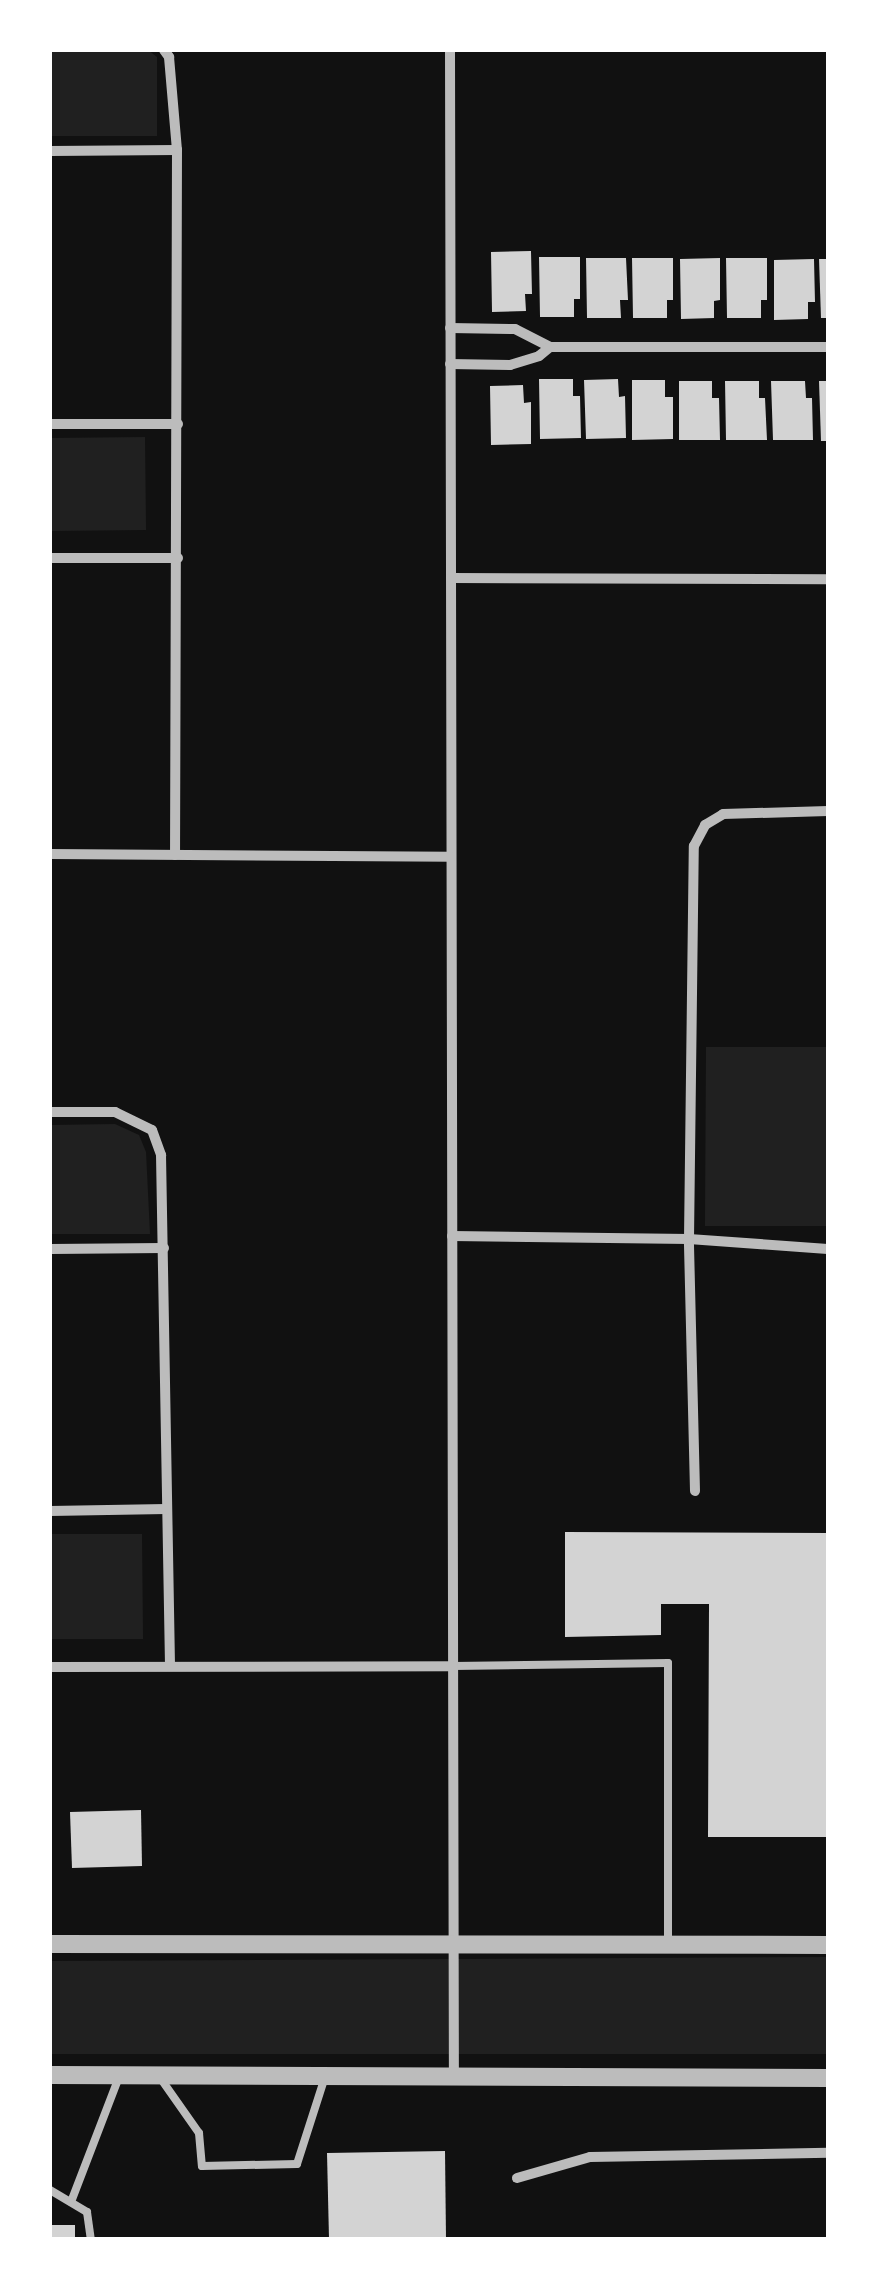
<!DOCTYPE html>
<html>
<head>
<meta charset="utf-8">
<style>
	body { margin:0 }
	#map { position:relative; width:878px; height:2289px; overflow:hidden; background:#111; font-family:"Source Sans 3",sans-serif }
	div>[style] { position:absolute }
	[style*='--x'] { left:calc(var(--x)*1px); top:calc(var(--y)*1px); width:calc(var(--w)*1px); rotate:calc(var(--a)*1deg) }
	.green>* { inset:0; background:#202020 }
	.building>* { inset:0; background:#d3d3d3 }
	.service>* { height:8px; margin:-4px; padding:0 4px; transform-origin:4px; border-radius:4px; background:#bcbcbc }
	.minor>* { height:10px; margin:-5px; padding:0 5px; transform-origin:5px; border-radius:5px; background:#bcbcbc }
	.tertiary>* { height:18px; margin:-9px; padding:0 9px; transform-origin:9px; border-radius:9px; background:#bcbcbc }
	span { translate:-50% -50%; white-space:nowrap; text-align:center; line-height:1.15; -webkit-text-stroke:8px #fff; paint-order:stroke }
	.frame { position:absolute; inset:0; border:52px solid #fff; pointer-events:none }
</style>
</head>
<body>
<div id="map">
	<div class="green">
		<i style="clip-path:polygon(50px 50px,148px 50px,157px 57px,157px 136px,50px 136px)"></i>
		<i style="clip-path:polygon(145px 437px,146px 530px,50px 531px,50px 438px)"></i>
		<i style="clip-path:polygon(706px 1047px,828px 1047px,828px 1226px,705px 1226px)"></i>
		<i style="clip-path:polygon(115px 1124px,139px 1135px,146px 1152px,150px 1234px,50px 1234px,50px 1125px)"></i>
		<i style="clip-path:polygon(50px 1534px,142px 1534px,143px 1639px,50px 1639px)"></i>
		<i style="clip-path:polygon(828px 1957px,828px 2054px,50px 2054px,50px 1961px)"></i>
	</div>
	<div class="building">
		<i style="clip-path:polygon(531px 251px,532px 294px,525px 294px,526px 311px,492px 312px,491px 252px)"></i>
		<i style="clip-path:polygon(539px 257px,580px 257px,580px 299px,574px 299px,574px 317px,540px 317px)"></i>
		<i style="clip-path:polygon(586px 258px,626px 258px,628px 300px,620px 300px,621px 318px,587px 318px)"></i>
		<i style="clip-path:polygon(632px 258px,673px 258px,673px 300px,667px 300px,667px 318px,633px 318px)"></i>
		<i style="clip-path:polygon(720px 258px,720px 300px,714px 301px,714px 318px,681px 319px,680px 259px)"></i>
		<i style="clip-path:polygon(726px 258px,767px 258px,767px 300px,761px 300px,761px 318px,727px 318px)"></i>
		<i style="clip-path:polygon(814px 259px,815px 302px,808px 302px,808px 319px,774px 320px,774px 260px)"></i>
		<i style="clip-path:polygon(819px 259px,828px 259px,828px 318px,821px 318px)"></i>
		<i style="clip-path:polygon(539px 379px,573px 379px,573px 396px,580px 396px,581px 438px,540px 439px)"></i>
		<i style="clip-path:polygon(618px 379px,619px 397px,625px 396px,626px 438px,586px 439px,584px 380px)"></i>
		<i style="clip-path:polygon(632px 380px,665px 380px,665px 397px,673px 397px,673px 439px,632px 440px)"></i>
		<i style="clip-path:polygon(679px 381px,712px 381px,712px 398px,719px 398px,720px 440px,679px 440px)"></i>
		<i style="clip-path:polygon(725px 381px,759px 381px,759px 398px,765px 398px,767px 440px,726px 440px)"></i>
		<i style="clip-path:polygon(771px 381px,805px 381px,806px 398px,812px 398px,813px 440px,773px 440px)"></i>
		<i style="clip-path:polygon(819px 381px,828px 381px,828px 441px,821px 441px)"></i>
		<i style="clip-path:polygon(523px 385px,524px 403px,531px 402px,531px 444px,491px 445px,490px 386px)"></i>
		<i style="clip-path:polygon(565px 1532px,828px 1533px,828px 1837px,708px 1837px,709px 1604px,661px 1604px,661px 1635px,565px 1637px)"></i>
		<i style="clip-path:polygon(141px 1810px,142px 1866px,72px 1868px,70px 1812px)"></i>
		<i style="clip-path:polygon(445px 2151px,446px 2239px,329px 2239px,327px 2153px)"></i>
		<i style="clip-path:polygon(50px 2225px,75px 2225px,75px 2239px,50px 2239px)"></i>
	</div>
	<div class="service">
		<i style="--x:453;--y:1666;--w:215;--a:-0.8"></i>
		<i style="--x:668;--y:1663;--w:280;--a:90"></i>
		<i style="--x:161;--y:2079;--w:66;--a:54.9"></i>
		<i style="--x:199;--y:2133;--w:33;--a:85"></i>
		<i style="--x:202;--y:2166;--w:95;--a:-1.2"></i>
		<i style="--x:297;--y:2164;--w:91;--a:-72.2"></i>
		<i style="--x:50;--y:2190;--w:43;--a:30.7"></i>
		<i style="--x:87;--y:2212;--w:27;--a:82"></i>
		<i style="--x:71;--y:2202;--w:134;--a:-69"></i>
	</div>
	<div class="minor">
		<i style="--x:164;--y:50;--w:9;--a:54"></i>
		<i style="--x:169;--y:57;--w:93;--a:85.1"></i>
		<i style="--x:177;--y:150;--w:705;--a:90.16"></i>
		<i style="--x:450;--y:50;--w:2027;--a:89.89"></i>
		<i style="--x:50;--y:151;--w:127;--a:-0.5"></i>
		<i style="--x:450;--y:328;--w:65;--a:0.9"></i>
		<i style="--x:515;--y:329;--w:39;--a:27"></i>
		<i style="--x:550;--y:347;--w:278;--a:0"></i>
		<i style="--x:450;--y:364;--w:60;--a:1"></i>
		<i style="--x:510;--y:365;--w:30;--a:-17"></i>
		<i style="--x:539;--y:356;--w:14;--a:-39"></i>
		<i style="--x:50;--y:424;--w:128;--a:0"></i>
		<i style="--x:50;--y:558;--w:128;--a:0"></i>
		<i style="--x:451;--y:578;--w:377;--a:0.2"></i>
		<i style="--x:50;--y:854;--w:401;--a:0.4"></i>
		<i style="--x:50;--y:1112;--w:65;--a:0"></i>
		<i style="--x:115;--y:1112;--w:41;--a:25.9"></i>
		<i style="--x:152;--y:1130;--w:27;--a:70"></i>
		<i style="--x:161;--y:1155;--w:511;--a:88.99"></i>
		<i style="--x:452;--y:1236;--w:237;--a:0.7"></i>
		<i style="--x:689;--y:1239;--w:139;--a:4.1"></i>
		<i style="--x:50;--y:1249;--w:114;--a:-0.5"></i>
		<i style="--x:695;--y:1491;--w:252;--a:-91.4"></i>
		<i style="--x:689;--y:1239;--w:393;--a:-89.3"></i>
		<i style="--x:694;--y:846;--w:24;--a:-62"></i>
		<i style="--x:705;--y:825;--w:21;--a:-31"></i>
		<i style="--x:723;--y:814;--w:105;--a:-1.6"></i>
		<i style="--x:50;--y:1511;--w:116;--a:-1"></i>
		<i style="--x:50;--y:1667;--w:403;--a:-0.1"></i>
		<i style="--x:517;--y:2178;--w:76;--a:-16"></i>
		<i style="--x:590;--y:2157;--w:238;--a:-1"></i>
	</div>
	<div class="tertiary">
		<i style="--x:50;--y:1944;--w:778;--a:0.07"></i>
		<i style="--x:50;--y:2075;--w:778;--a:0.22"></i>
	</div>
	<div class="frame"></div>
</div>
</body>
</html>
